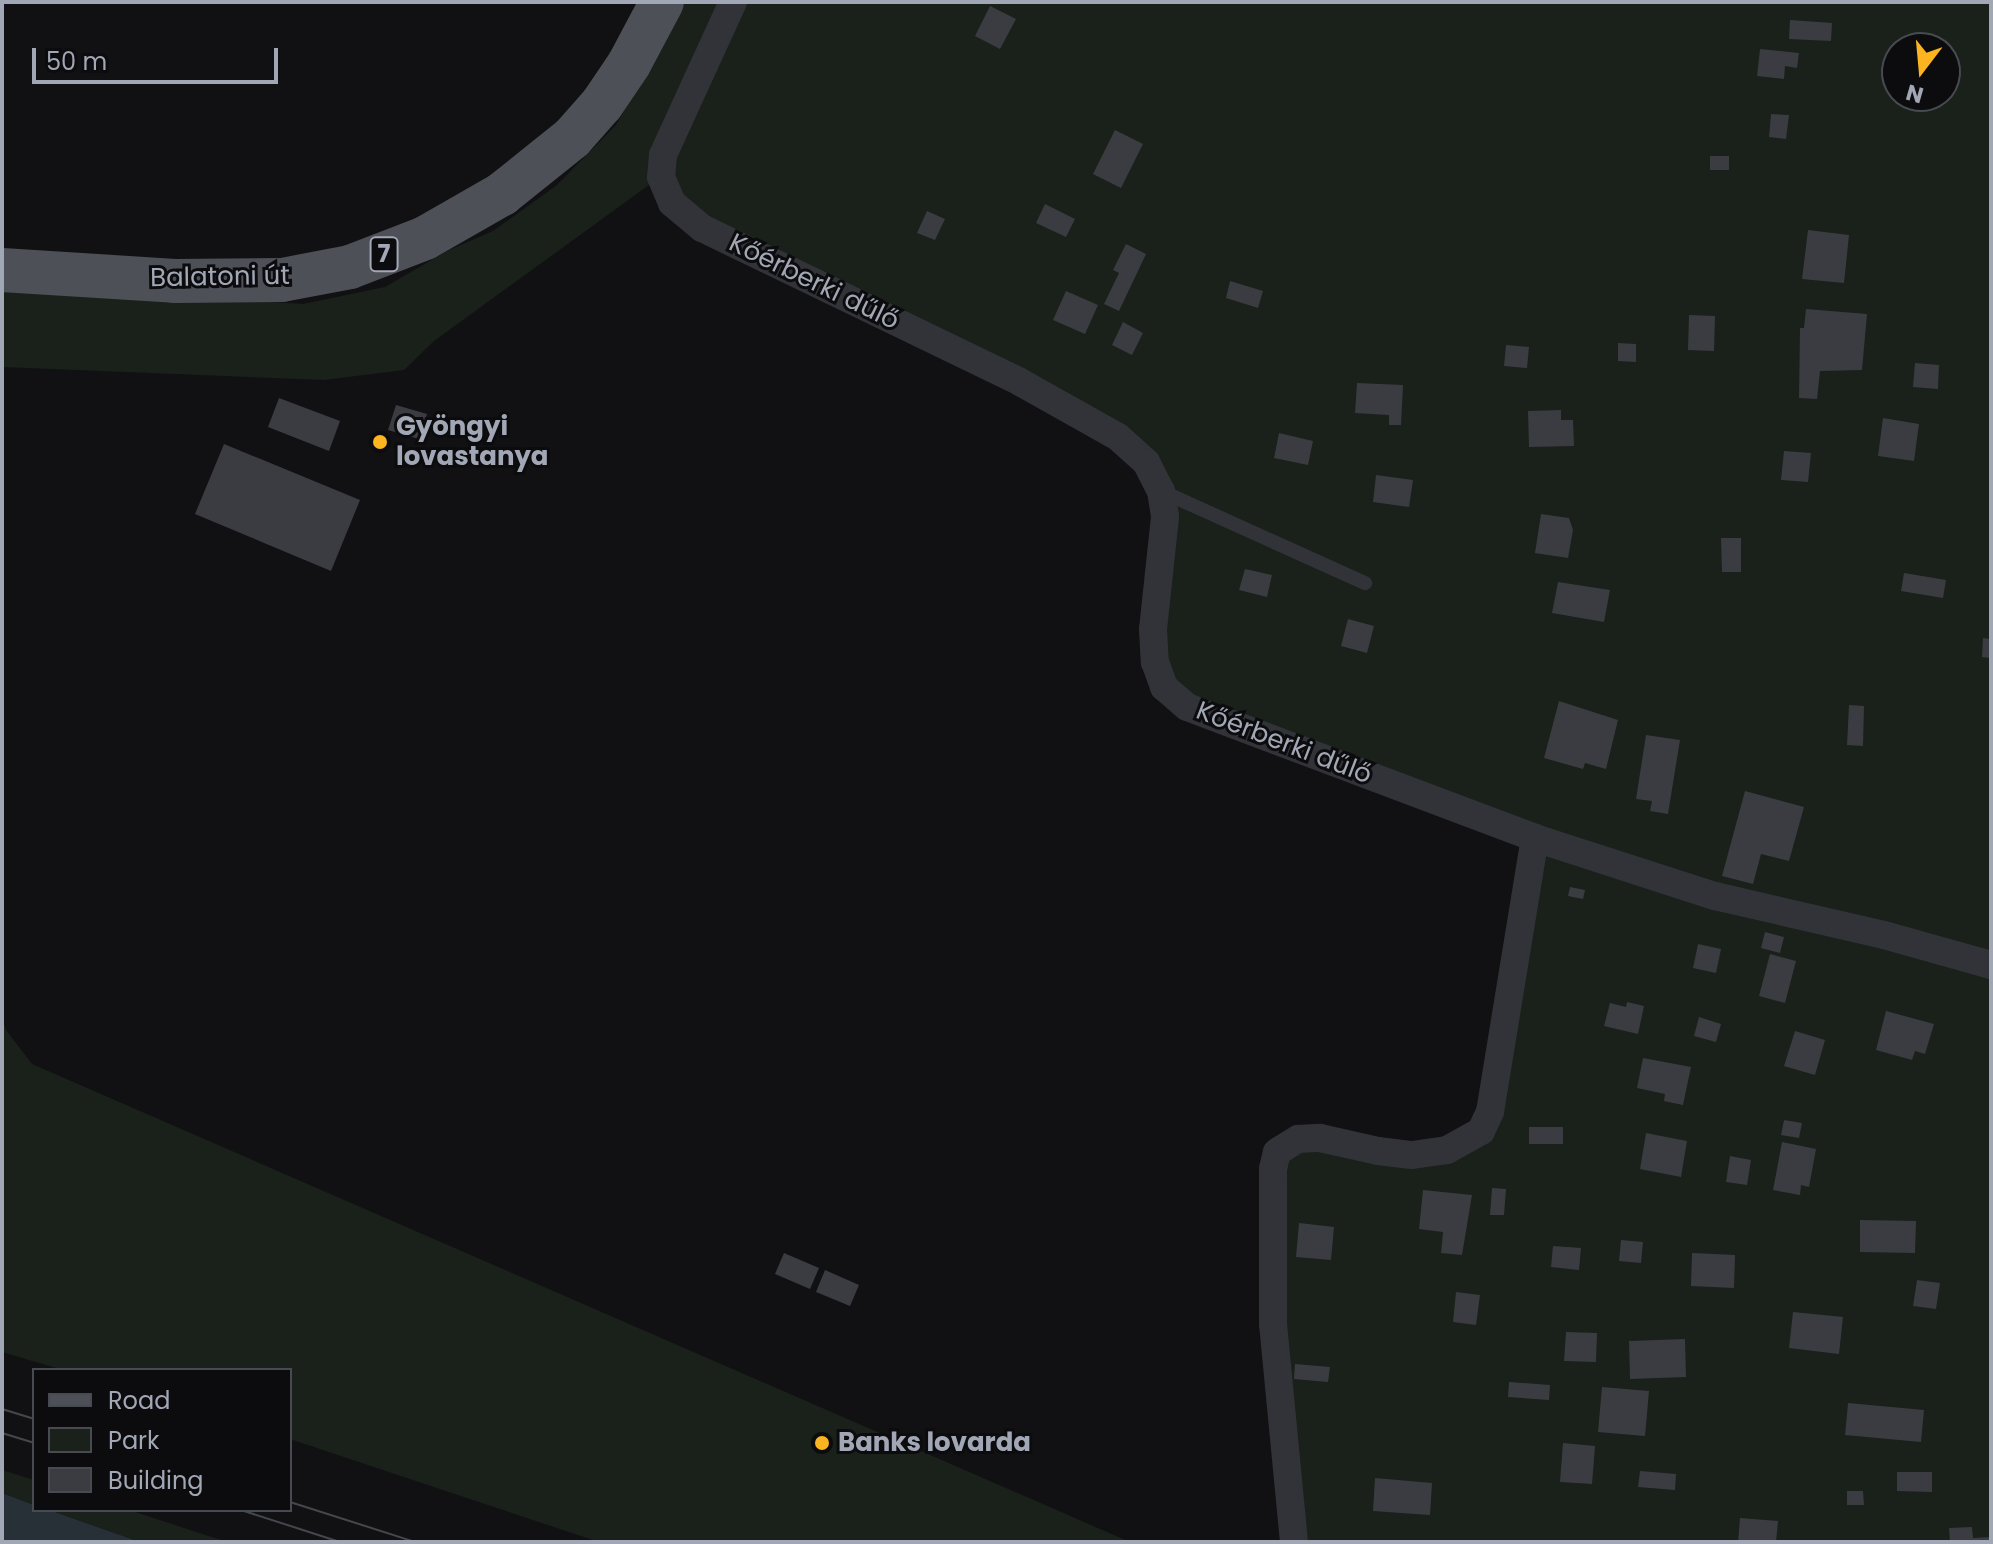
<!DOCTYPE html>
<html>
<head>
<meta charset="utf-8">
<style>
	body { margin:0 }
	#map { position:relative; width:1993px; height:1544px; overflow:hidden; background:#111113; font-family:Poppins,sans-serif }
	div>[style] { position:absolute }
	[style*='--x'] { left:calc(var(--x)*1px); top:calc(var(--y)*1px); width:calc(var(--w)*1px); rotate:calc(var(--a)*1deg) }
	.green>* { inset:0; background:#19211a }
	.water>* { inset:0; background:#273037 }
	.building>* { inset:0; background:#3b3c41 }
	.lane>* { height:14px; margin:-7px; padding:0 7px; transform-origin:7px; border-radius:7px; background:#323338 }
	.street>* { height:28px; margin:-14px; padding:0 14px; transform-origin:14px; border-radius:14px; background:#323338 }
	.primary>* { height:44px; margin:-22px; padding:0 22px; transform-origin:22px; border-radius:22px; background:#4e5057 }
	.tram>* { height:2px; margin:-1px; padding:0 1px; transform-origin:1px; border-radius:1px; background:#45474d }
	.dots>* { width:22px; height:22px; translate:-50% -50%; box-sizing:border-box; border:4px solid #0c0c0e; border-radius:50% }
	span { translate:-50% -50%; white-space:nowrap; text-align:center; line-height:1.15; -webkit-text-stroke:6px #0c0c0e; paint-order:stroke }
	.shield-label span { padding:2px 6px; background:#0c0c0e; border:2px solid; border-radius:6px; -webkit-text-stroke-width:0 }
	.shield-label { font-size:24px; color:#a2a7b5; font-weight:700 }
	.street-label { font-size:26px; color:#a2a7b5 }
	.poi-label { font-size:26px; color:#a2a7b5; font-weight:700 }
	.left { translate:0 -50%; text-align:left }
	.frame { position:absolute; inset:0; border:4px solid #a2a7b5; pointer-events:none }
	.legend { position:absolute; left:32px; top:1368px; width:260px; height:144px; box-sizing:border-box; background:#0c0c0e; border:2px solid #484a51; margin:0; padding:10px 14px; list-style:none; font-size:24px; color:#a2a7b5 }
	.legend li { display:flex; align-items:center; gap:16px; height:40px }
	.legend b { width:40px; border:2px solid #484a51 }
	.north { position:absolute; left:1881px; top:32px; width:80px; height:80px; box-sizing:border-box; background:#0c0c0e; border:2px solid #484a51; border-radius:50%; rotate:196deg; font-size:22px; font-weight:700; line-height:32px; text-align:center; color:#a2a7b5 }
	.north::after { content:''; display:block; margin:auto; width:28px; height:36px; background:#fcb420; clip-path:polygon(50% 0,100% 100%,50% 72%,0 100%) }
	.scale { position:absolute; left:32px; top:48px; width:246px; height:36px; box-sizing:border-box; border:4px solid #a2a7b5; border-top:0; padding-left:10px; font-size:24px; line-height:28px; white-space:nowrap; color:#a2a7b5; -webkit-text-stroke:6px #0c0c0e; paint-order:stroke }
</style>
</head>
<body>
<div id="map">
	<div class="green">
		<i style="clip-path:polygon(evenodd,685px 2px,1991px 2px,1991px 1542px,1294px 1542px,1277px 1152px,1377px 1151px,1481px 1131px,1535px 839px,1164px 687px,1165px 517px,1146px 462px,702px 228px,660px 177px,434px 341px,404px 370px,324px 380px,2px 367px,2px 285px,303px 304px,385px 287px,447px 251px,493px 231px,557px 185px,616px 125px,685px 2px,1897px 48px,1945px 48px,1945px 96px,1897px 96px,1897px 48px)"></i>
		<i style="clip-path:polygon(2px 1016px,6px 1030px,32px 1064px,1130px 1542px,599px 1542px,290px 1439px,290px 1370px,63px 1370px,2px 1352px)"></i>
		<i style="clip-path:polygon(2px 1470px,34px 1480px,34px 1505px,2px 1493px)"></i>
		<i style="clip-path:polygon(49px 1510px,129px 1510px,227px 1542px,140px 1542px)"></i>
	</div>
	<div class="water">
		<i style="clip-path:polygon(2px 1493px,34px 1505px,34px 1510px,49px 1510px,140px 1542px,2px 1542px)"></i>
	</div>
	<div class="building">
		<i style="clip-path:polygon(990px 6px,1016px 19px,1000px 49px,975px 36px)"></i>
		<i style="clip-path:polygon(1790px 20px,1832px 23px,1831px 41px,1789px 39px)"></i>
		<i style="clip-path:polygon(1760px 49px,1799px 53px,1797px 68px,1785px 66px,1784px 79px,1757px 76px)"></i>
		<i style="clip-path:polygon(1771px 114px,1789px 115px,1786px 139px,1769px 137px)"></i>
		<i style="clip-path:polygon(1115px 130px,1143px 144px,1121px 188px,1093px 174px)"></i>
		<i style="clip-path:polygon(1710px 156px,1729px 156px,1729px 170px,1710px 170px)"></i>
		<i style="clip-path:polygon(1045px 204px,1075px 219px,1066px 237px,1036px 223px)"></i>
		<i style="clip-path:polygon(927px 211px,945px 219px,935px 240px,917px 233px)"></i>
		<i style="clip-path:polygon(1808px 230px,1849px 235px,1844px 283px,1802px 279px)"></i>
		<i style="clip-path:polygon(1126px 244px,1146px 254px,1119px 311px,1104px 304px,1119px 273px,1113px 270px)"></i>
		<i style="clip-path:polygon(1230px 281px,1263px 291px,1258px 308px,1226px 298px)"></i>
		<i style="clip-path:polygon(1066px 291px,1098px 305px,1085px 334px,1053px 320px)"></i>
		<i style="clip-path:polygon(1806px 309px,1867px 314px,1862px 370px,1820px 371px,1817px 399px,1799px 398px,1800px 328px,1804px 328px)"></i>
		<i style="clip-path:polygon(1689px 315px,1715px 316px,1714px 351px,1688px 350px)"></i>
		<i style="clip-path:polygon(1123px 322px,1143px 333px,1132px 355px,1112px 345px)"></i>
		<i style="clip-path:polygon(1618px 343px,1636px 344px,1636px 362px,1618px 361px)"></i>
		<i style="clip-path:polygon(1506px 345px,1529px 347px,1527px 368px,1504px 366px)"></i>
		<i style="clip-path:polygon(1915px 363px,1939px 365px,1938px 389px,1913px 387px)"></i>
		<i style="clip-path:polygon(1357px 383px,1403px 385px,1401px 425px,1389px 425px,1389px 415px,1355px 413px)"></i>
		<i style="clip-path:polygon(279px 398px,340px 421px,329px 451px,268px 427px)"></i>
		<i style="clip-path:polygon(396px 405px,427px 414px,419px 439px,388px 430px)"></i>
		<i style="clip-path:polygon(1561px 410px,1561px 420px,1573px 420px,1574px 446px,1529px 447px,1528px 411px)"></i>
		<i style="clip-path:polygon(1883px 418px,1919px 424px,1914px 461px,1878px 456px)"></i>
		<i style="clip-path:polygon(1279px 433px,1313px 441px,1308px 465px,1274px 458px)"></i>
		<i style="clip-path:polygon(224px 444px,360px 500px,331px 571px,195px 514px)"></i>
		<i style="clip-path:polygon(1784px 451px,1811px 453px,1808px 482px,1781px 480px)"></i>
		<i style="clip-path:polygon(1376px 475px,1413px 480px,1409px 507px,1373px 502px)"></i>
		<i style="clip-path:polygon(1541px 514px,1569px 518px,1573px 530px,1568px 558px,1535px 553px)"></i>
		<i style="clip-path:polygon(1721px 538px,1741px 538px,1741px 572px,1722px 572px)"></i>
		<i style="clip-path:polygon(1245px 569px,1272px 575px,1267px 597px,1239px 590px)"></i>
		<i style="clip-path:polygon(1904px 573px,1946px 580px,1943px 598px,1901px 591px)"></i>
		<i style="clip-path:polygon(1558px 582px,1610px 590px,1604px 622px,1552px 613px)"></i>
		<i style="clip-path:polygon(1348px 619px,1374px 626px,1367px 653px,1341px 646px)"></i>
		<i style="clip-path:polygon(1983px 638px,1991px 639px,1991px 658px,1982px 657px)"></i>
		<i style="clip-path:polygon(1559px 701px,1618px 720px,1606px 769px,1585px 763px,1583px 769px,1544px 758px)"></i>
		<i style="clip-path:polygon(1849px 705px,1864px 706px,1863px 746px,1847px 745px)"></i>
		<i style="clip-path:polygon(1646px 735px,1680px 740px,1668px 814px,1650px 811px,1652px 801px,1636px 799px)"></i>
		<i style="clip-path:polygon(1745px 791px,1804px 807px,1789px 861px,1761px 854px,1753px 884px,1722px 876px)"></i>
		<i style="clip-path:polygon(1570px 887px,1585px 890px,1583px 899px,1568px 896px)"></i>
		<i style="clip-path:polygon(1765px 932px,1784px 937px,1780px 953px,1761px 948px)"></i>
		<i style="clip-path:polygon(1698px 944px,1721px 949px,1716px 973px,1693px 968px)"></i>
		<i style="clip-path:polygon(1770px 954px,1796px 961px,1785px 1003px,1759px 996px)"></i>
		<i style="clip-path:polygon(1627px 1002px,1644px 1006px,1638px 1034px,1604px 1026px,1610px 1003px,1626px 1007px)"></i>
		<i style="clip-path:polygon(1886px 1011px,1934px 1024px,1925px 1054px,1915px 1051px,1912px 1060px,1876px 1050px)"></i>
		<i style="clip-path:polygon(1699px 1017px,1721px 1024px,1716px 1042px,1694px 1036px)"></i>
		<i style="clip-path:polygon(1795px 1031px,1825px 1040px,1815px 1075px,1784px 1066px)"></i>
		<i style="clip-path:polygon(1643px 1058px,1691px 1067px,1683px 1105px,1664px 1101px,1665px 1094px,1637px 1088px)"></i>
		<i style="clip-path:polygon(1784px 1120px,1802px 1123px,1799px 1138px,1781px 1135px)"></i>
		<i style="clip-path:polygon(1529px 1127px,1563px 1127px,1563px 1144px,1529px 1144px)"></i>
		<i style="clip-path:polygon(1646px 1133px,1687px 1141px,1681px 1177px,1640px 1169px)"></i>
		<i style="clip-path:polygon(1782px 1142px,1816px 1149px,1809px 1187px,1801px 1185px,1800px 1195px,1773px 1190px)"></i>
		<i style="clip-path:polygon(1730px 1156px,1751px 1160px,1747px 1185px,1726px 1182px)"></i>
		<i style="clip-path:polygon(1492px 1188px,1506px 1189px,1504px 1215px,1490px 1215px)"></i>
		<i style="clip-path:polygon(1423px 1190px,1472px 1195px,1462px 1255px,1441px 1253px,1443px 1232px,1419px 1229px)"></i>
		<i style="clip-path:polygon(1860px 1220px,1916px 1221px,1915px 1253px,1860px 1252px)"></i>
		<i style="clip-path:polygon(1299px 1223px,1334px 1227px,1331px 1260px,1296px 1257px)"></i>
		<i style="clip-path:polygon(1621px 1240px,1643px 1242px,1641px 1263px,1619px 1261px)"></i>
		<i style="clip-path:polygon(1553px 1246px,1581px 1248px,1579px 1270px,1551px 1267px)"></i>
		<i style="clip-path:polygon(784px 1253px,819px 1268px,810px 1289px,775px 1274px)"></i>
		<i style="clip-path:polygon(1692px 1253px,1735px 1255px,1734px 1288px,1691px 1286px)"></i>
		<i style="clip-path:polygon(825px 1270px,859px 1285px,850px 1306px,816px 1292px)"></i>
		<i style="clip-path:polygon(1917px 1280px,1940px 1283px,1936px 1309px,1913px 1306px)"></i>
		<i style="clip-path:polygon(1456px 1292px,1480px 1295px,1476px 1325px,1453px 1322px)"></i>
		<i style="clip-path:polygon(1793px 1312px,1843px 1317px,1839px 1354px,1789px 1348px)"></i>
		<i style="clip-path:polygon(1566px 1332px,1597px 1333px,1596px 1362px,1564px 1361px)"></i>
		<i style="clip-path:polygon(1685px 1339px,1686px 1377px,1630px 1379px,1629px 1341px)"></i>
		<i style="clip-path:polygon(1295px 1364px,1330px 1367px,1328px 1382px,1294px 1379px)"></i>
		<i style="clip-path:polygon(1509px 1382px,1550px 1385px,1549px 1400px,1508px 1397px)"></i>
		<i style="clip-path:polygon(1602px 1387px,1649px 1391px,1645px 1436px,1598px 1432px)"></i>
		<i style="clip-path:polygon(1848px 1403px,1924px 1410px,1921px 1442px,1845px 1435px)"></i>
		<i style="clip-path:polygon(1563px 1443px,1595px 1446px,1592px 1484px,1560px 1482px)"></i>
		<i style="clip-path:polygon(1640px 1471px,1676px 1474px,1675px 1490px,1638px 1487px)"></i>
		<i style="clip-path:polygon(1897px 1472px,1932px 1472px,1932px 1492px,1897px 1491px)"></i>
		<i style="clip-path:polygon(1375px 1478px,1432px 1483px,1430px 1515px,1373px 1511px)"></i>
		<i style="clip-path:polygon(1847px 1491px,1863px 1491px,1864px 1505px,1847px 1505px)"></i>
		<i style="clip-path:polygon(1740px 1518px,1778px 1521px,1776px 1542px,1738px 1542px)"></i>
		<i style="clip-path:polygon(1972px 1527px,1973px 1538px,1991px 1537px,1991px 1542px,1950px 1542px,1949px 1528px)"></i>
	</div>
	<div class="lane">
		<i style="--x:1161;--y:491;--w:224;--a:24.3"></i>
	</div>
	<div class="street">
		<i style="--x:733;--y:2;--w:168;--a:114.6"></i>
		<i style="--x:663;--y:155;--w:22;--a:95"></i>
		<i style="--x:661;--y:177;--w:28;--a:67"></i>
		<i style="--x:672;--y:203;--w:39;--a:40"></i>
		<i style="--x:702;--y:228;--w:353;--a:25.8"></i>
		<i style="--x:1020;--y:382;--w:112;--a:29.3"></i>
		<i style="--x:1118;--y:437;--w:38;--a:42"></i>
		<i style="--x:1146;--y:462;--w:33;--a:63"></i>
		<i style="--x:1161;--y:491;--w:26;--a:81"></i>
		<i style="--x:1165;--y:517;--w:113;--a:96.1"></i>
		<i style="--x:1153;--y:629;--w:33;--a:87"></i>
		<i style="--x:1155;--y:662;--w:27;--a:70"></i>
		<i style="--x:1164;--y:687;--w:30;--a:41"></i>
		<i style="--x:1187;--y:707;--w:372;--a:20.6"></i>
		<i style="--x:1535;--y:838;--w:189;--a:17.9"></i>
		<i style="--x:1715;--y:896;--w:173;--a:13"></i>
		<i style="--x:1884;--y:935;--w:111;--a:15.7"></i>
		<i style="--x:1294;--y:1542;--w:219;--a:-95.5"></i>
		<i style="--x:1273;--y:1324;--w:155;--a:-90"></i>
		<i style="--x:1273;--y:1169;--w:17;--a:-77"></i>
		<i style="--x:1277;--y:1152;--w:25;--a:-32"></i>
		<i style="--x:1298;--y:1139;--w:22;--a:-3"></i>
		<i style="--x:1320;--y:1138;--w:59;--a:12.6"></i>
		<i style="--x:1378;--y:1151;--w:34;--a:7"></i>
		<i style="--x:1412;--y:1155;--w:35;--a:-8"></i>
		<i style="--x:1447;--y:1150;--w:39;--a:-29"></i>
		<i style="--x:1481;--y:1131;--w:21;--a:-65"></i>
		<i style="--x:1490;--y:1112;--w:278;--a:-80.7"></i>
	</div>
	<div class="primary">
		<i style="--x:2;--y:270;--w:173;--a:3.6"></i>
		<i style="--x:175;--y:281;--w:107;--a:-0.5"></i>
		<i style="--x:282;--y:280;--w:69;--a:-10.8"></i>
		<i style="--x:350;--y:267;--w:80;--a:-21.1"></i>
		<i style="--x:425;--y:238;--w:89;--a:-29.7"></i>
		<i style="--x:502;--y:194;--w:90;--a:-38.7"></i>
		<i style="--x:572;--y:138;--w:45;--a:-48.6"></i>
		<i style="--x:602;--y:104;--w:48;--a:-56"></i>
		<i style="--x:629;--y:64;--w:70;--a:-62"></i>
	</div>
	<div class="tram">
		<i style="--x:2;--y:1409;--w:34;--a:17"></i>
		<i style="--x:2;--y:1433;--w:34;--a:17"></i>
		<i style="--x:290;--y:1502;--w:131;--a:17.7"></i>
		<i style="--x:241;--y:1510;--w:104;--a:17.9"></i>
	</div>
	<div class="dots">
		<i style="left:380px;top:442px;background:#fcb420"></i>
		<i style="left:822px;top:1443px;background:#fcb420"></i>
	</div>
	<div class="shield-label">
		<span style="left:384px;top:254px">7</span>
	</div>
	<div class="street-label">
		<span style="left:220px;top:277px;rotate:-1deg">Balatoni út</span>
		<span style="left:814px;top:282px;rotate:26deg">Kőérberki dűlő</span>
		<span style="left:1284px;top:743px;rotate:21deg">Kőérberki dűlő</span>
	</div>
	<div class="poi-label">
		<span class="left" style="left:396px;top:442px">Gyöngyi<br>lovastanya</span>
		<span class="left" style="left:838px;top:1443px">Banks lovarda</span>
	</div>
	<div class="frame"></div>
	<ul class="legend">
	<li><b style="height:10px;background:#4e5057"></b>Road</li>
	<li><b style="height:22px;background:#19211a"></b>Park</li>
	<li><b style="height:22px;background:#3b3c41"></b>Building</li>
	</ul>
	<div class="north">N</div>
	<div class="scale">50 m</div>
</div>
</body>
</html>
